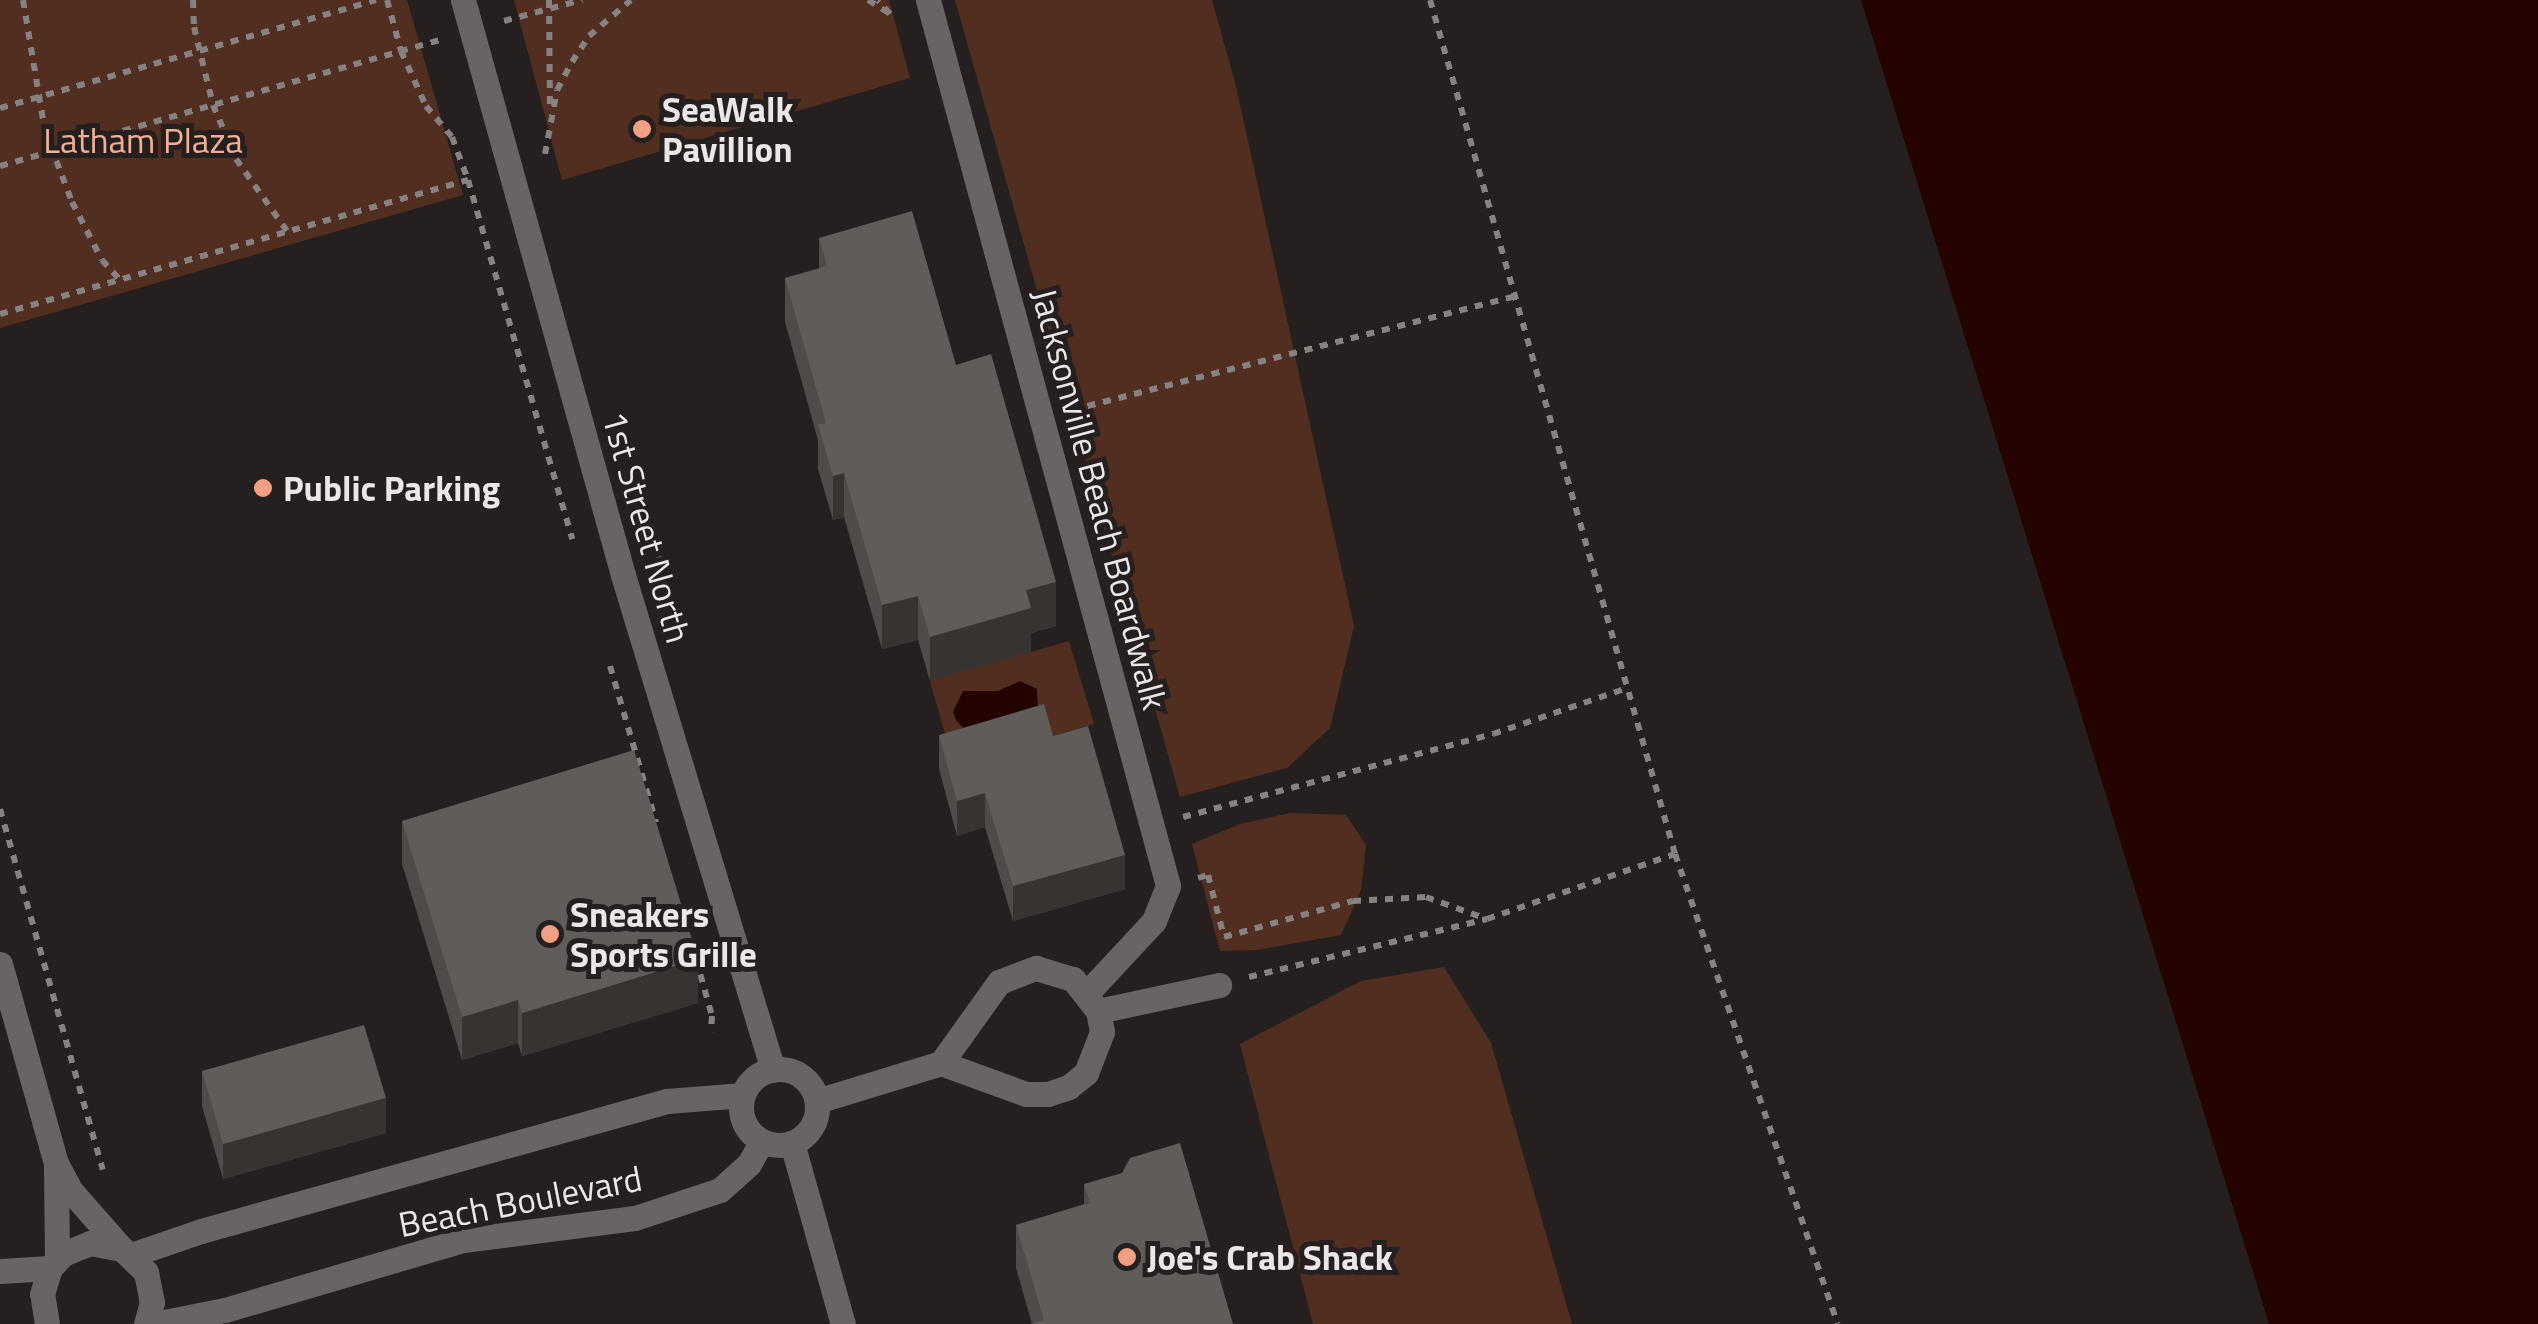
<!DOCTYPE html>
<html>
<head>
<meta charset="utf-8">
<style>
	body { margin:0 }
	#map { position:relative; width:2538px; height:1324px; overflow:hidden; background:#25201f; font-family:"Titillium Web",sans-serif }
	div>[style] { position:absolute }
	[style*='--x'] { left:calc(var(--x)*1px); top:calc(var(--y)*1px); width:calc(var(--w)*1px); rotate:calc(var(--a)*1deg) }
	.green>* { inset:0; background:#522e21 }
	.water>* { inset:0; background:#240300 }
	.path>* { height:6px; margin-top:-3px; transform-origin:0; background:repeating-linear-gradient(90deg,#868281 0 8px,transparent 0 16px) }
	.minor>* { height:25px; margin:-12.5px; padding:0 12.5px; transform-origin:12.5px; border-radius:12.5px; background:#676463 }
	.minor>.ring { margin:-12.5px; padding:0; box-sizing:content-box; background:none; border:25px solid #676463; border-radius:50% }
	.wall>* { inset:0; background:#504b49 }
	.shaded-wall>* { inset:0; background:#383331 }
	.building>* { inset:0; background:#605c5a }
	.dots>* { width:28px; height:28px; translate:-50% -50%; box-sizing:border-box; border:5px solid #25201f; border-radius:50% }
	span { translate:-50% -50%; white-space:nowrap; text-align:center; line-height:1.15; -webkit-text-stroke:10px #25201f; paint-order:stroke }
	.poi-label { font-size:35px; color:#eae7e6; font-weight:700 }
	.left { translate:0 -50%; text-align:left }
	.park-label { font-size:35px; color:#f4ae93 }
	.street-label { font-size:35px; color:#eae7e6 }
</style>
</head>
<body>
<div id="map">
	<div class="green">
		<i style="clip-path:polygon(0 0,407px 0,463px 195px,0 328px)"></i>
		<i style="clip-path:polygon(514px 0,889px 0,910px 78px,562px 180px)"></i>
		<i style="clip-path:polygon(955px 0,1212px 0,1236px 86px,1354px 626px,1330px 728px,1287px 768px,1180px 797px)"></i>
		<i style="clip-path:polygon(1069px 641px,1094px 724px,954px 765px,930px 681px)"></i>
		<i style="clip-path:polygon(1290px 813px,1346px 815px,1366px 845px,1361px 890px,1341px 935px,1256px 950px,1220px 951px,1192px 844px,1240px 824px)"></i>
		<i style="clip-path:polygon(1444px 967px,1491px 1043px,1572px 1324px,1313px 1324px,1240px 1044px,1361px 981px)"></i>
	</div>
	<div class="water">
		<i style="clip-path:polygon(1861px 0,2538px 0,2538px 1324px,2269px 1324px)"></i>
		<i style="clip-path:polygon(1020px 681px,1037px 689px,1038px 711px,964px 729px,956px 720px,953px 712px,963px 691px,998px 691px)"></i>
	</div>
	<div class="path">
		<i style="--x:23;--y:0;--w:133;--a:80.5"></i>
		<i style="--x:45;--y:131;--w:76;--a:69.2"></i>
		<i style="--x:72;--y:202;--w:65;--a:62.7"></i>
		<i style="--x:102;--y:260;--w:25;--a:48"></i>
		<i style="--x:193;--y:0;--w:27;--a:88"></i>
		<i style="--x:194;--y:27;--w:80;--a:76.3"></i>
		<i style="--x:213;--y:105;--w:59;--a:66.9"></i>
		<i style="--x:236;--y:159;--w:88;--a:54.7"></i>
		<i style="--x:387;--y:0;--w:53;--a:74.6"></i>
		<i style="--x:401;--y:51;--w:60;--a:65.6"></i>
		<i style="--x:426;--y:106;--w:40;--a:50"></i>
		<i style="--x:452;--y:137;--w:46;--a:69.6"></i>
		<i style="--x:468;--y:180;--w:374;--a:73.8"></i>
		<i style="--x:549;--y:0;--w:106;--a:89.5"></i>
		<i style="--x:868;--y:0;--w:26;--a:32"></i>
		<i style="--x:890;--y:14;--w:18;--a:-131"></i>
		<i style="--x:1430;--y:0;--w:888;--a:73.99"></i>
		<i style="--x:1675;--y:854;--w:497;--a:70.9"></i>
		<i style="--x:504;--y:21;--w:81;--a:-15.1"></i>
		<i style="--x:0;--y:108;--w:391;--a:-16"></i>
		<i style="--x:545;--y:154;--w:65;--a:-79.4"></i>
		<i style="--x:557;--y:90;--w:32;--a:-62"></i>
		<i style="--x:572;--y:62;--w:31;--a:-57"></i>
		<i style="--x:589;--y:36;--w:55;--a:-40.6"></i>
		<i style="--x:0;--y:166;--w:457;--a:-16"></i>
		<i style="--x:0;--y:314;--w:487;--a:-16"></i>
		<i style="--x:1072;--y:410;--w:455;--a:-14.4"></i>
		<i style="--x:633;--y:464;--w:157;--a:74.1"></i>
		<i style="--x:610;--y:666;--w:163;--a:73.6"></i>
		<i style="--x:0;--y:809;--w:375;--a:74.1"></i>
		<i style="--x:1183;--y:817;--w:321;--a:-15"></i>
		<i style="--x:1493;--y:734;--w:142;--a:-18.9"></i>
		<i style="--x:1198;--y:878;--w:10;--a:-17"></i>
		<i style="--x:1208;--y:875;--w:64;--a:75.5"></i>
		<i style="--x:1224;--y:937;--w:134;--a:-15.6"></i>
		<i style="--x:1353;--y:901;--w:73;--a:-3.1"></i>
		<i style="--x:1426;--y:897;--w:62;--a:19.9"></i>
		<i style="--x:696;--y:959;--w:59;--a:74.3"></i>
		<i style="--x:712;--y:1016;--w:16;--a:94"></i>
		<i style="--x:1249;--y:977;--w:245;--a:-13.7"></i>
		<i style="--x:1487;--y:919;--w:199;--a:-19.1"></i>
	</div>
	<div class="minor">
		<i style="--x:463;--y:0;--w:597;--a:74.45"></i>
		<i style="--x:623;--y:575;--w:517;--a:73.14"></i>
		<i style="--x:928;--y:0;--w:918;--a:74.84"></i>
		<i style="--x:1168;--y:886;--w:38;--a:112"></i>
		<i style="--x:1154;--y:921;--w:97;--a:132.9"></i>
		<i style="--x:0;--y:964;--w:207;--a:74.3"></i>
		<i style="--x:56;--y:1163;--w:32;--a:62"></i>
		<i style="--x:71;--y:1191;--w:77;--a:48.7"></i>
		<i style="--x:1036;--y:968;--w:39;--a:17"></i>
		<i style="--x:1073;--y:979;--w:41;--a:52"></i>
		<i style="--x:1098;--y:1011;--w:21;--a:79"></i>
		<i style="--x:1102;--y:1032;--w:44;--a:111.3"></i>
		<i style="--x:1086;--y:1073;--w:22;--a:141"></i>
		<i style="--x:1069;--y:1087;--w:22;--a:162"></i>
		<i style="--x:1048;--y:1094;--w:22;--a:180"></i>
		<i style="--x:1026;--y:1094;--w:90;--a:-160"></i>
		<i style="--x:941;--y:1063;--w:100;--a:-54.4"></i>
		<i style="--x:999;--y:982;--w:40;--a:-21"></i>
		<i style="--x:1098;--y:1011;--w:124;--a:-12.1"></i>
		<i class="ring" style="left:741px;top:1069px;width:51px;height:51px"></i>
		<i style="--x:817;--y:1101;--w:130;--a:-17"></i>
		<i style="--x:792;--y:1143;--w:188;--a:74.3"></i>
		<i style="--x:56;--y:1168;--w:91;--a:89.4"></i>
		<i style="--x:131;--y:1255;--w:74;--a:-18.9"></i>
		<i style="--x:201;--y:1231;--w:484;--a:-15.6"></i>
		<i style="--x:667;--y:1101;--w:76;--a:-4.5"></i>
		<i style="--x:0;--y:1271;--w:50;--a:-3.4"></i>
		<i style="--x:47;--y:1324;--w:30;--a:-99"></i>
		<i style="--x:42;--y:1294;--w:27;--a:-73"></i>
		<i style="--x:50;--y:1268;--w:19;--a:-47"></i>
		<i style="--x:63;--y:1254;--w:29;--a:-22"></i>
		<i style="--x:90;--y:1243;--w:33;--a:11"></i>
		<i style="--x:122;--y:1249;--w:33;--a:44"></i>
		<i style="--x:146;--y:1272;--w:31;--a:79"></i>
		<i style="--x:152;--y:1302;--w:23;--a:105"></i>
		<i style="--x:154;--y:1324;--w:72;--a:-11.2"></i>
		<i style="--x:225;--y:1310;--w:248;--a:-16.4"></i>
		<i style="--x:463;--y:1240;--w:173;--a:-7.3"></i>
		<i style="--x:635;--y:1218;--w:89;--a:-18.2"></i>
		<i style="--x:720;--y:1190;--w:39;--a:-42"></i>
		<i style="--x:749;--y:1164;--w:26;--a:-61"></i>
	</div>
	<div class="wall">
		<i style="clip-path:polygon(819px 238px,956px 365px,1056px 626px,1031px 633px,1031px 652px,930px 681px,918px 640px,882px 649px,844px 517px,833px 520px,818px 469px,818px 440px,785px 322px,785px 278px,819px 269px)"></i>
		<i style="clip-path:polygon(939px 735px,1053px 736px,1125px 889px,1013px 921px,985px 827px,957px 836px,939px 769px)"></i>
		<i style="clip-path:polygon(402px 821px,698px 1003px,522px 1056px,518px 1043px,462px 1060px,402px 864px)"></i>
		<i style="clip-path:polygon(202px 1071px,386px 1133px,223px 1179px,202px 1106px)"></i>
		<i style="clip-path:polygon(1084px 1184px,1233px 1324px,1032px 1324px,1016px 1268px,1016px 1225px,1084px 1204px)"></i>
	</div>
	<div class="shaded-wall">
		<i style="clip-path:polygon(844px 473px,844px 517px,833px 520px,833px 476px)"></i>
		<i style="clip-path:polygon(1056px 582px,1056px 626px,1031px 633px,1031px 652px,930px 681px,930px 637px,1026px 590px)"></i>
		<i style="clip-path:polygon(918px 596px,918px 640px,882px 649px,882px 605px)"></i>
		<i style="clip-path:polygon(985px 793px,985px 827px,957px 836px,957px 801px)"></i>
		<i style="clip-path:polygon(1125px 855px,1125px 889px,1013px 921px,1013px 886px)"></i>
		<i style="clip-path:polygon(698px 959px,698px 1003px,522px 1056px,522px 1013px)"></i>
		<i style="clip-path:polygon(518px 1000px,518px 1043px,462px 1060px,462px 1017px)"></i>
		<i style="clip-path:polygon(386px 1098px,386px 1133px,223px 1179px,223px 1144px)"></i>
	</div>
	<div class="building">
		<i style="clip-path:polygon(912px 211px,956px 365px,991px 354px,1056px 582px,1026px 590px,1031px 608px,930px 637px,918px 596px,882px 605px,844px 473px,833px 476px,818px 425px,826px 423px,785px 278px,827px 266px,819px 238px)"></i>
		<i style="clip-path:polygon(1044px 704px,1053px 736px,1088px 726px,1125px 855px,1013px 886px,985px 793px,957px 801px,939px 735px)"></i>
		<i style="clip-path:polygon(634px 750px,698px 959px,522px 1013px,518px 1000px,462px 1017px,402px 821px)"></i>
		<i style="clip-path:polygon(364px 1025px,386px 1098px,223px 1144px,202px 1071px)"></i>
		<i style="clip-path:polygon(1180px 1143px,1233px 1324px,1031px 1324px,1044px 1320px,1016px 1225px,1090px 1203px,1084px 1184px,1122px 1173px,1130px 1158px)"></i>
	</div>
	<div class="dots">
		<i style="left:642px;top:129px;background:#f2a081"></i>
		<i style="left:263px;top:488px;background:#f2a081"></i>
		<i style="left:550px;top:934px;background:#f2a081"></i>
		<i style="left:1127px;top:1257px;background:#f2a081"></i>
	</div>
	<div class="poi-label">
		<span class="left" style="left:662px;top:129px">SeaWalk<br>Pavillion</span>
		<span class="left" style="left:283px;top:488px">Public Parking</span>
		<span class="left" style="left:570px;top:934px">Sneakers<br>Sports Grille</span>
		<span class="left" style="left:1147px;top:1257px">Joe's Crab Shack</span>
	</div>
	<div class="park-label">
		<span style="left:143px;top:140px">Latham Plaza</span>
	</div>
	<div class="street-label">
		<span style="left:1100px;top:499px;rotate:75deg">Jacksonville Beach Boardwalk</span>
		<span style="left:647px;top:527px;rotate:74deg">1st Street North</span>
		<span style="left:520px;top:1201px;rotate:-11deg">Beach Boulevard</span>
	</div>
</div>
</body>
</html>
